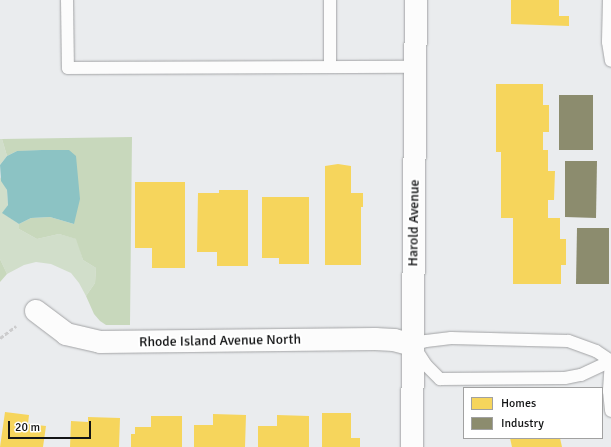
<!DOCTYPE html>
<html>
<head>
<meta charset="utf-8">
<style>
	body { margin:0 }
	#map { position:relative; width:611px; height:447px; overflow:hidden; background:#eaecee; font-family:Signika,sans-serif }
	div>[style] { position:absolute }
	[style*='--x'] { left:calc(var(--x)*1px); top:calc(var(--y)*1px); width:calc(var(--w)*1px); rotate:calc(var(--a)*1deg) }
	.green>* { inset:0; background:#d1deca }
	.forest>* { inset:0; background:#c8d8bc }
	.water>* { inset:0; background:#8cc3c4 }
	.homes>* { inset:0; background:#f6d55c }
	.industry>* { inset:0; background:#8c8c6e }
	.path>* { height:2.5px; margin-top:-1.25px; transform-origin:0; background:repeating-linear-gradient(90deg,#cccccd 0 4px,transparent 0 6px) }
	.roads { filter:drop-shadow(0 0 1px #a2a3a5) drop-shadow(0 0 1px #a2a3a5) }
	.service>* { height:12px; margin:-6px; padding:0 6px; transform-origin:6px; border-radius:6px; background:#fcfcfc }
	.minor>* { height:22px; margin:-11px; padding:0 11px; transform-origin:11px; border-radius:11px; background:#fcfcfc }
	.tertiary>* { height:22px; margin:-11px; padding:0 11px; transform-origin:11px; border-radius:11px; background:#fcfcfc }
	span { translate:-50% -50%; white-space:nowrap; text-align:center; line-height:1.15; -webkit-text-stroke:4px #fff; paint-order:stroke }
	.street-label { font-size:14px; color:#131415 }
	.legend { position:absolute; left:463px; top:387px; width:140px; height:52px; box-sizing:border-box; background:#fff; border:1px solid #a1a1a1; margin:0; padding:5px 7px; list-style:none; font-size:12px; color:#131415 }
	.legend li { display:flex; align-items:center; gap:8px; height:20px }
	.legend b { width:20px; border:1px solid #a1a1a1 }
	.scale { position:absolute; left:8px; top:421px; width:83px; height:18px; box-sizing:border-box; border:2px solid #131415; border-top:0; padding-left:5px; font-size:12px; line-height:14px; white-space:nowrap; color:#131415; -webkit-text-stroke:3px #fff; paint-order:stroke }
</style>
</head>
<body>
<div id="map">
	<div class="green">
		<i style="clip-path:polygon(0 139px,2px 139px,7px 156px,0 165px)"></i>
		<i style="clip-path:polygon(0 177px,7px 190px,8px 205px,3px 213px,19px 224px,19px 229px,37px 239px,59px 234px,77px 239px,83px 260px,96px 268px,95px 283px,86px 296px,79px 283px,71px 273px,51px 264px,36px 262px,24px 265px,7px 274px,0 259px)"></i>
	</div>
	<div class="forest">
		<i style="clip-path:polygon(132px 137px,130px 325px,106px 325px,100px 321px,94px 314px,86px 296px,95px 283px,96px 268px,83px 260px,76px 239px,59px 234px,37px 239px,19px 229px,19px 224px,31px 218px,50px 217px,74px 224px,69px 150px,17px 151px,7px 156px,2px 139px)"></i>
		<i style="clip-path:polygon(0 259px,7px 274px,0 282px)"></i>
	</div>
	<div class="water">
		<i style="clip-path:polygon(42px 150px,69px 150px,76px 156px,80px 199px,74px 224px,50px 217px,31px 218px,19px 224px,2px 213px,8px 205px,7px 190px,1px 181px,0 165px,7px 156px,17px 151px)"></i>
	</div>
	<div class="homes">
		<i style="clip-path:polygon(511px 0,559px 0,559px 16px,569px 16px,569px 26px,511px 24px)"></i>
		<i style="clip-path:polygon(496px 84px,543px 84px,543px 105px,549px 105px,549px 132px,543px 132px,543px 150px,548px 150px,548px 171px,555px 171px,554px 200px,548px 200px,548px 218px,560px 218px,560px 239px,566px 239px,566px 265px,561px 265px,561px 284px,513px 284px,513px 218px,501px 218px,501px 152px,496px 152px)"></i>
		<i style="clip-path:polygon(338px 164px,351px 166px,351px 193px,363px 193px,363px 207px,361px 207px,361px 265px,325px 265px,325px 166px)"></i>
		<i style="clip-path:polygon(135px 182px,185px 182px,185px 268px,152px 268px,152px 248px,135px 248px)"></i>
		<i style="clip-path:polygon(219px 190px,248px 190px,248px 266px,217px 266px,217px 252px,197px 252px,198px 193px,219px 193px)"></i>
		<i style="clip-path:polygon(262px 197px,309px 197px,309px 264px,279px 264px,279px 258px,262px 258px)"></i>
		<i style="clip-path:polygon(5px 412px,29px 415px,28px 424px,46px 426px,43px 447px,0 447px)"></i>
		<i style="clip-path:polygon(322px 413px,351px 413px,351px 438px,360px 438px,360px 447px,322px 447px)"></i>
		<i style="clip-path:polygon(213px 414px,246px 415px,245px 447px,194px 447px,194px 425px,213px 425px)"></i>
		<i style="clip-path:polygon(277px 415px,309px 416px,309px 447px,258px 447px,258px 426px,277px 426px)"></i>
		<i style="clip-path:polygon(151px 416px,182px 416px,182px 447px,131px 447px,131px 434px,135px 434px,135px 427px,151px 427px)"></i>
		<i style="clip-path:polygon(88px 417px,120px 418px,119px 447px,70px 447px,71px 421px,88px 422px)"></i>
		<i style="clip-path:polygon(510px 438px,560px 438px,562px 447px,512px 447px)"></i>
	</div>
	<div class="industry">
		<i style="clip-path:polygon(559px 95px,593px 95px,593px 150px,559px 150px)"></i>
		<i style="clip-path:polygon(565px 161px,597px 161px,596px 218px,565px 217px)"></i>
		<i style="clip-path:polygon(577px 228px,609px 228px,609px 284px,576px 284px)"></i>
	</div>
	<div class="path">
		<i style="--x:0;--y:338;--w:20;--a:-37"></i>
	</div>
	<div class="roads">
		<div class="service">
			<i style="--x:67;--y:0;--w:68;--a:89.2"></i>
			<i style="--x:68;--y:68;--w:347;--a:-0.2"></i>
			<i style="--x:330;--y:0;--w:67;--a:90"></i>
			<i style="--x:609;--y:0;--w:42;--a:91.4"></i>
			<i style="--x:608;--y:42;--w:19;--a:81"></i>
			<i style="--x:611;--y:361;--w:18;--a:-146"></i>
			<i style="--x:596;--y:351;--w:30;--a:-160"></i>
			<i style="--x:568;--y:341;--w:117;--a:-178.5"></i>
			<i style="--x:451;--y:338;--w:25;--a:173"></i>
			<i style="--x:426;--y:341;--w:14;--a:163"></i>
			<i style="--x:413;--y:345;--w:24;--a:57"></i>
			<i style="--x:426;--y:365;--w:20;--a:45"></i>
			<i style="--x:440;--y:379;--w:125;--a:-0.5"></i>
			<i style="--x:565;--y:378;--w:16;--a:-11"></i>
			<i style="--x:581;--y:375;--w:33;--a:-25"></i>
			<i style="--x:611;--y:361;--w:30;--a:94"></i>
			<i style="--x:609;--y:391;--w:20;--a:84"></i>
		</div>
		<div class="minor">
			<i style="--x:36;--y:311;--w:38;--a:37"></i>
			<i style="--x:66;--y:334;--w:35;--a:13"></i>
			<i style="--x:100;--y:342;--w:275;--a:-0.6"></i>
			<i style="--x:375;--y:339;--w:19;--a:3"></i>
			<i style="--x:394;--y:340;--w:20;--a:15"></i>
		</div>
		<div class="tertiary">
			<i style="--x:412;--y:447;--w:447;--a:-89.5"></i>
		</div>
	</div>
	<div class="street-label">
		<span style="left:414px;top:223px;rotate:-89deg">Harold Avenue</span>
		<span style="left:220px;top:341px;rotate:-1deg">Rhode Island Avenue North</span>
	</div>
	<ul class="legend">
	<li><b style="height:11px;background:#f6d55c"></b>Homes</li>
	<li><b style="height:11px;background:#8c8c6e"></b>Industry</li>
	</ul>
	<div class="scale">20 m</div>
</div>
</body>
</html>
